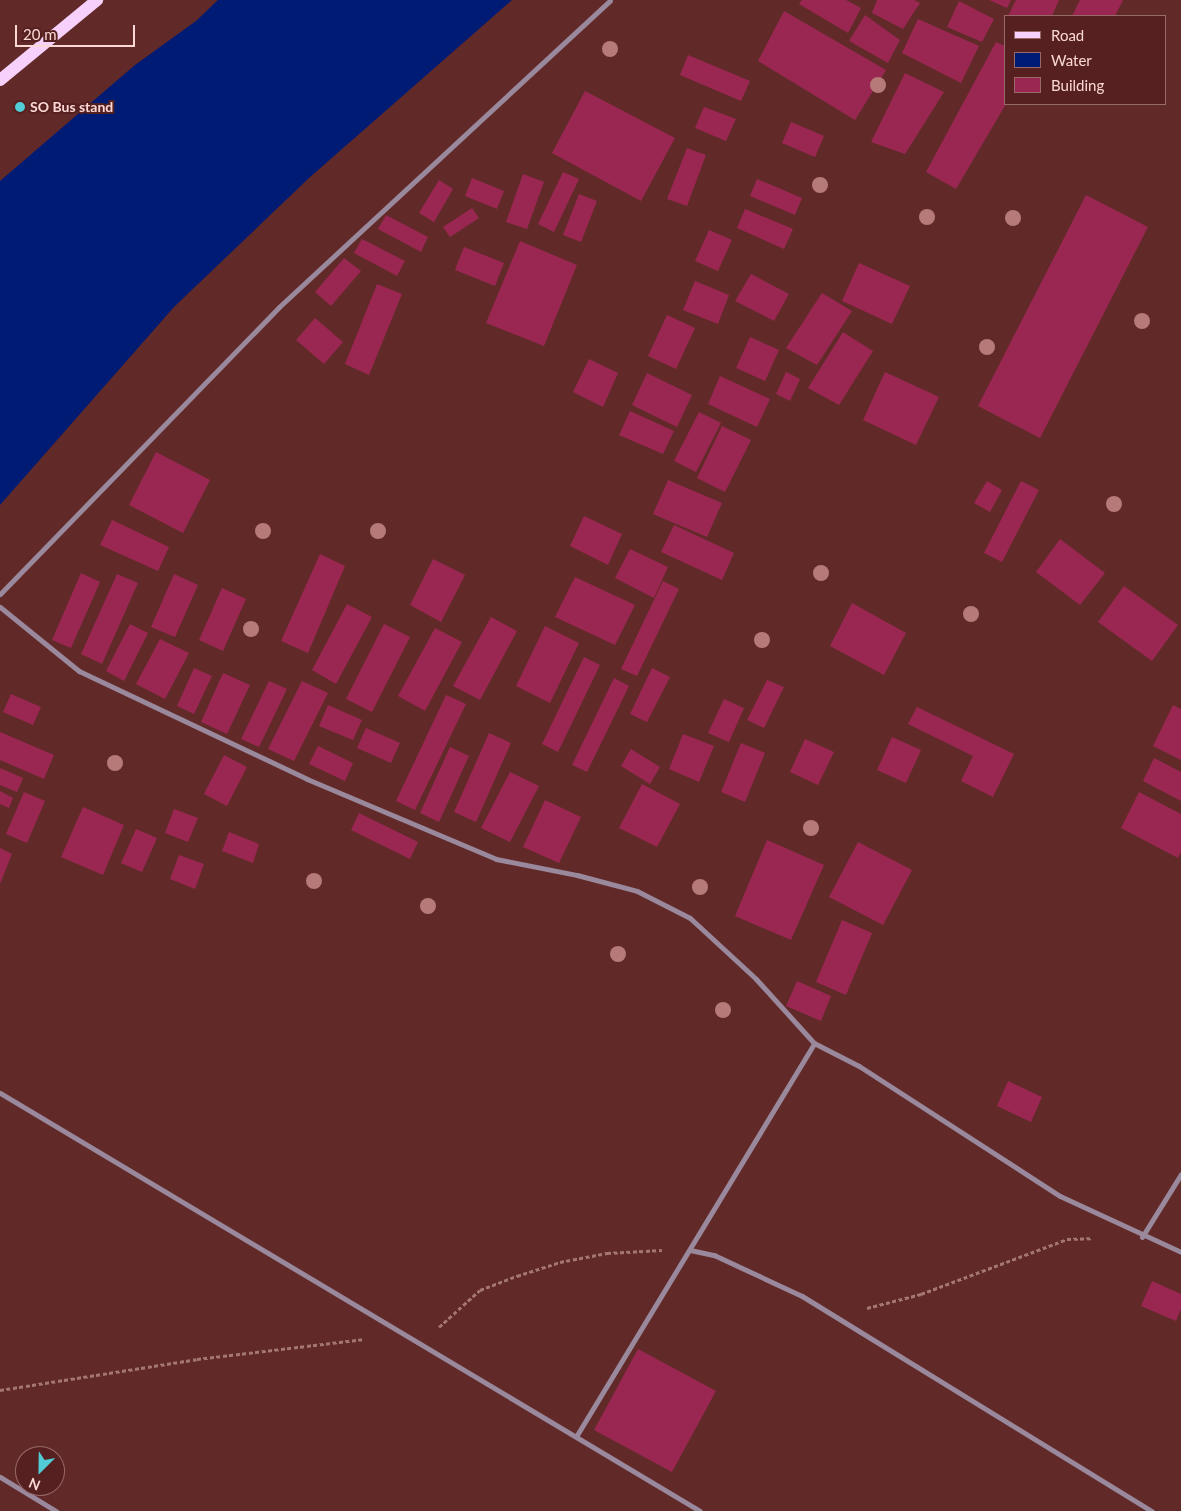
<!DOCTYPE html>
<html>
<head>
<meta charset="utf-8">
<style>
	body { margin:0 }
	#map { position:relative; width:1181px; height:1511px; overflow:hidden; background:#612a29; font-family:Lato,sans-serif }
	div>[style] { position:absolute }
	[style*='--x'] { left:calc(var(--x)*1px); top:calc(var(--y)*1px); width:calc(var(--w)*1px); rotate:calc(var(--a)*1deg) }
	.water>* { inset:0; background:#001b74 }
	.building>* { inset:0; background:#9a2752 }
	.path>* { height:3px; margin-top:-1.5px; transform-origin:0; background:repeating-linear-gradient(90deg,#a37573 0 4px,transparent 0 6.5px) }
	.street>* { height:5px; margin:-2.5px; padding:0 2.5px; transform-origin:2.5px; border-radius:2.5px; background:#9a889c }
	.primary>* { height:12px; margin:-6px; padding:0 6px; transform-origin:6px; border-radius:6px; background:#f7d1fb }
	.trees>* { width:16px; height:16px; margin:-8px; border-radius:50%; background:#b67a78 }
	.dots>* { width:14px; height:14px; translate:-50% -50%; box-sizing:border-box; border:2px solid #55201f; border-radius:50% }
	span { translate:-50% -50%; white-space:nowrap; text-align:center; line-height:1.15; -webkit-text-stroke:4px #55201f; paint-order:stroke }
	.poi-label { font-size:14px; color:#fbd8d5; font-weight:700 }
	.left { translate:0 -50%; text-align:left }
	.legend { position:absolute; left:1004px; top:15px; width:162px; height:90px; box-sizing:border-box; background:#55201f; border:1px solid #976a68; margin:0; padding:6px 9px; list-style:none; font-size:15px; color:#fbd8d5 }
	.legend li { display:flex; align-items:center; gap:10px; height:25px }
	.legend b { width:25px; border:1px solid #976a68 }
	.north { position:absolute; left:15px; top:1446px; width:50px; height:50px; box-sizing:border-box; background:#55201f; border:1px solid #976a68; border-radius:50%; rotate:203deg; font-size:14px; font-weight:700; line-height:20px; text-align:center; color:#fbd8d5 }
	.north::after { content:''; display:block; margin:auto; width:18px; height:22px; background:#52ccd6; clip-path:polygon(50% 0,100% 100%,50% 72%,0 100%) }
	.scale { position:absolute; left:15px; top:25px; width:120px; height:22px; box-sizing:border-box; border:2px solid #fbd8d5; border-top:0; padding-left:6px; font-size:15px; line-height:18px; white-space:nowrap; color:#fbd8d5; -webkit-text-stroke:4px #55201f; paint-order:stroke }
</style>
</head>
<body>
<div id="map">
	<div class="water">
		<i style="clip-path:polygon(218px 0,512px 0,309px 178px,174px 307px,0 505px,0 181px,135px 65px,196px 21px)"></i>
	</div>
	<div class="building">
		<i style="clip-path:polygon(802px 0,846px 0,861px 8px,848px 33px,799px 4px)"></i>
		<i style="clip-path:polygon(877px 0,914px 0,920px 3px,903px 29px,872px 13px)"></i>
		<i style="clip-path:polygon(989px 0,1011px 0,1007px 8px)"></i>
		<i style="clip-path:polygon(1016px 0,1059px 0,1052px 16px,1008px 16px)"></i>
		<i style="clip-path:polygon(1080px 0,1123px 0,1115px 16px,1072px 16px)"></i>
		<i style="clip-path:polygon(959px 1px,994px 19px,982px 42px,947px 27px)"></i>
		<i style="clip-path:polygon(784px 11px,886px 70px,855px 120px,758px 61px)"></i>
		<i style="clip-path:polygon(865px 15px,900px 40px,888px 63px,849px 41px)"></i>
		<i style="clip-path:polygon(918px 19px,979px 46px,961px 83px,902px 53px)"></i>
		<i style="clip-path:polygon(996px 42px,1005px 46px,1006px 104px,956px 189px,926px 172px)"></i>
		<i style="clip-path:polygon(688px 55px,750px 81px,741px 101px,680px 75px)"></i>
		<i style="clip-path:polygon(905px 73px,944px 92px,905px 154px,871px 142px)"></i>
		<i style="clip-path:polygon(585px 91px,675px 138px,641px 201px,552px 153px)"></i>
		<i style="clip-path:polygon(704px 107px,736px 119px,726px 141px,695px 128px)"></i>
		<i style="clip-path:polygon(791px 122px,824px 136px,815px 157px,782px 143px)"></i>
		<i style="clip-path:polygon(687px 148px,706px 155px,687px 206px,667px 199px)"></i>
		<i style="clip-path:polygon(563px 172px,579px 179px,554px 232px,538px 224px)"></i>
		<i style="clip-path:polygon(523px 174px,544px 182px,527px 229px,506px 222px)"></i>
		<i style="clip-path:polygon(472px 178px,504px 191px,497px 209px,465px 196px)"></i>
		<i style="clip-path:polygon(757px 179px,802px 198px,795px 215px,750px 196px)"></i>
		<i style="clip-path:polygon(439px 180px,453px 189px,434px 222px,419px 213px)"></i>
		<i style="clip-path:polygon(579px 194px,597px 201px,581px 242px,563px 235px)"></i>
		<i style="clip-path:polygon(1086px 195px,1148px 227px,1040px 438px,978px 406px)"></i>
		<i style="clip-path:polygon(472px 208px,479px 218px,450px 237px,443px 227px)"></i>
		<i style="clip-path:polygon(745px 209px,793px 229px,784px 249px,737px 228px)"></i>
		<i style="clip-path:polygon(386px 215px,428px 237px,421px 252px,378px 229px)"></i>
		<i style="clip-path:polygon(709px 230px,732px 240px,718px 271px,695px 261px)"></i>
		<i style="clip-path:polygon(362px 239px,405px 261px,397px 276px,354px 253px)"></i>
		<i style="clip-path:polygon(520px 241px,577px 265px,544px 346px,486px 323px)"></i>
		<i style="clip-path:polygon(464px 247px,504px 263px,495px 286px,455px 270px)"></i>
		<i style="clip-path:polygon(344px 258px,361px 271px,331px 306px,315px 292px)"></i>
		<i style="clip-path:polygon(859px 263px,910px 286px,892px 324px,842px 301px)"></i>
		<i style="clip-path:polygon(751px 274px,789px 294px,774px 321px,735px 301px)"></i>
		<i style="clip-path:polygon(695px 281px,729px 295px,718px 324px,683px 310px)"></i>
		<i style="clip-path:polygon(377px 284px,402px 294px,369px 375px,345px 364px)"></i>
		<i style="clip-path:polygon(822px 293px,852px 311px,817px 365px,786px 348px)"></i>
		<i style="clip-path:polygon(667px 315px,695px 328px,676px 369px,648px 356px)"></i>
		<i style="clip-path:polygon(315px 318px,343px 342px,324px 364px,296px 340px)"></i>
		<i style="clip-path:polygon(843px 332px,873px 351px,839px 405px,808px 388px)"></i>
		<i style="clip-path:polygon(750px 337px,779px 350px,765px 381px,736px 368px)"></i>
		<i style="clip-path:polygon(589px 359px,618px 373px,603px 407px,573px 392px)"></i>
		<i style="clip-path:polygon(786px 372px,800px 379px,790px 401px,776px 394px)"></i>
		<i style="clip-path:polygon(885px 372px,939px 397px,916px 445px,863px 420px)"></i>
		<i style="clip-path:polygon(647px 373px,692px 395px,677px 427px,632px 405px)"></i>
		<i style="clip-path:polygon(720px 376px,770px 399px,757px 427px,708px 404px)"></i>
		<i style="clip-path:polygon(630px 411px,674px 431px,663px 454px,619px 435px)"></i>
		<i style="clip-path:polygon(699px 412px,721px 423px,696px 472px,674px 461px)"></i>
		<i style="clip-path:polygon(722px 426px,751px 440px,725px 492px,697px 478px)"></i>
		<i style="clip-path:polygon(156px 452px,210px 480px,183px 533px,129px 505px)"></i>
		<i style="clip-path:polygon(668px 480px,722px 503px,707px 537px,653px 514px)"></i>
		<i style="clip-path:polygon(987px 481px,1002px 490px,990px 512px,974px 503px)"></i>
		<i style="clip-path:polygon(1021px 481px,1039px 490px,1002px 562px,984px 553px)"></i>
		<i style="clip-path:polygon(584px 516px,622px 534px,608px 565px,570px 546px)"></i>
		<i style="clip-path:polygon(112px 520px,169px 547px,158px 571px,100px 545px)"></i>
		<i style="clip-path:polygon(674px 525px,734px 553px,722px 580px,661px 552px)"></i>
		<i style="clip-path:polygon(1060px 539px,1105px 573px,1080px 605px,1036px 572px)"></i>
		<i style="clip-path:polygon(630px 549px,668px 567px,654px 598px,615px 578px)"></i>
		<i style="clip-path:polygon(320px 554px,345px 566px,308px 653px,281px 641px)"></i>
		<i style="clip-path:polygon(433px 559px,465px 575px,441px 622px,410px 605px)"></i>
		<i style="clip-path:polygon(81px 573px,100px 582px,71px 648px,52px 640px)"></i>
		<i style="clip-path:polygon(117px 574px,138px 583px,102px 664px,81px 654px)"></i>
		<i style="clip-path:polygon(174px 574px,198px 585px,175px 637px,151px 627px)"></i>
		<i style="clip-path:polygon(575px 577px,635px 605px,615px 645px,555px 617px)"></i>
		<i style="clip-path:polygon(663px 581px,679px 589px,637px 676px,621px 669px)"></i>
		<i style="clip-path:polygon(1124px 586px,1178px 625px,1152px 661px,1098px 622px)"></i>
		<i style="clip-path:polygon(222px 588px,246px 599px,223px 651px,199px 640px)"></i>
		<i style="clip-path:polygon(852px 603px,906px 633px,884px 675px,830px 646px)"></i>
		<i style="clip-path:polygon(347px 604px,372px 617px,336px 684px,312px 670px)"></i>
		<i style="clip-path:polygon(491px 617px,517px 631px,480px 700px,453px 686px)"></i>
		<i style="clip-path:polygon(130px 624px,148px 633px,124px 681px,106px 671px)"></i>
		<i style="clip-path:polygon(384px 624px,410px 637px,372px 712px,346px 699px)"></i>
		<i style="clip-path:polygon(545px 626px,579px 643px,550px 703px,516px 686px)"></i>
		<i style="clip-path:polygon(435px 628px,462px 642px,425px 711px,398px 696px)"></i>
		<i style="clip-path:polygon(160px 639px,189px 653px,165px 699px,136px 684px)"></i>
		<i style="clip-path:polygon(584px 657px,600px 665px,558px 752px,542px 744px)"></i>
		<i style="clip-path:polygon(194px 668px,212px 676px,194px 714px,177px 706px)"></i>
		<i style="clip-path:polygon(652px 668px,670px 677px,647px 722px,630px 714px)"></i>
		<i style="clip-path:polygon(223px 673px,250px 685px,227px 734px,201px 722px)"></i>
		<i style="clip-path:polygon(614px 678px,629px 686px,587px 772px,572px 765px)"></i>
		<i style="clip-path:polygon(767px 680px,784px 687px,764px 728px,747px 720px)"></i>
		<i style="clip-path:polygon(269px 681px,287px 689px,259px 747px,241px 739px)"></i>
		<i style="clip-path:polygon(302px 681px,328px 693px,294px 761px,268px 749px)"></i>
		<i style="clip-path:polygon(11px 694px,41px 707px,33px 725px,3px 712px)"></i>
		<i style="clip-path:polygon(446px 695px,466px 704px,415px 810px,396px 801px)"></i>
		<i style="clip-path:polygon(724px 699px,744px 708px,729px 742px,708px 733px)"></i>
		<i style="clip-path:polygon(328px 705px,362px 720px,353px 740px,319px 726px)"></i>
		<i style="clip-path:polygon(1173px 705px,1181px 709px,1181px 760px,1153px 746px)"></i>
		<i style="clip-path:polygon(917px 707px,1014px 754px,993px 797px,961px 781px,973px 756px,908px 724px)"></i>
		<i style="clip-path:polygon(366px 728px,400px 743px,391px 763px,357px 748px)"></i>
		<i style="clip-path:polygon(0 732px,54px 755px,44px 779px,0 760px)"></i>
		<i style="clip-path:polygon(489px 733px,511px 743px,476px 822px,454px 812px)"></i>
		<i style="clip-path:polygon(683px 734px,714px 746px,699px 782px,669px 769px)"></i>
		<i style="clip-path:polygon(892px 737px,921px 750px,906px 783px,877px 770px)"></i>
		<i style="clip-path:polygon(805px 739px,834px 752px,818px 785px,790px 772px)"></i>
		<i style="clip-path:polygon(741px 743px,765px 753px,745px 802px,721px 792px)"></i>
		<i style="clip-path:polygon(318px 746px,353px 763px,345px 781px,309px 764px)"></i>
		<i style="clip-path:polygon(450px 747px,469px 756px,439px 822px,420px 813px)"></i>
		<i style="clip-path:polygon(631px 749px,660px 767px,650px 784px,621px 766px)"></i>
		<i style="clip-path:polygon(224px 755px,247px 767px,227px 806px,204px 794px)"></i>
		<i style="clip-path:polygon(1154px 758px,1181px 772px,1181px 801px,1143px 781px)"></i>
		<i style="clip-path:polygon(0 768px,23px 778px,17px 792px,0 785px)"></i>
		<i style="clip-path:polygon(510px 772px,539px 786px,510px 842px,481px 828px)"></i>
		<i style="clip-path:polygon(642px 784px,680px 804px,657px 847px,619px 828px)"></i>
		<i style="clip-path:polygon(0 791px,13px 798px,9px 808px,0 804px)"></i>
		<i style="clip-path:polygon(24px 792px,45px 801px,27px 843px,6px 834px)"></i>
		<i style="clip-path:polygon(1139px 792px,1181px 814px,1181px 852px,1178px 858px,1121px 828px)"></i>
		<i style="clip-path:polygon(545px 800px,581px 817px,559px 863px,523px 847px)"></i>
		<i style="clip-path:polygon(83px 807px,124px 825px,103px 875px,61px 857px)"></i>
		<i style="clip-path:polygon(174px 809px,198px 818px,188px 842px,165px 833px)"></i>
		<i style="clip-path:polygon(359px 813px,418px 842px,410px 859px,351px 830px)"></i>
		<i style="clip-path:polygon(136px 829px,157px 838px,142px 872px,121px 863px)"></i>
		<i style="clip-path:polygon(229px 832px,259px 844px,253px 863px,222px 851px)"></i>
		<i style="clip-path:polygon(767px 840px,824px 865px,791px 940px,735px 916px)"></i>
		<i style="clip-path:polygon(858px 842px,912px 870px,883px 925px,829px 897px)"></i>
		<i style="clip-path:polygon(0 848px,12px 854px,0 884px)"></i>
		<i style="clip-path:polygon(179px 855px,204px 864px,195px 889px,170px 879px)"></i>
		<i style="clip-path:polygon(842px 920px,872px 933px,846px 995px,816px 982px)"></i>
		<i style="clip-path:polygon(797px 981px,831px 996px,821px 1021px,786px 1006px)"></i>
		<i style="clip-path:polygon(1008px 1081px,1042px 1097px,1031px 1122px,997px 1106px)"></i>
		<i style="clip-path:polygon(1152px 1281px,1181px 1294px,1181px 1309px,1176px 1321px,1141px 1306px)"></i>
		<i style="clip-path:polygon(638px 1349px,716px 1391px,672px 1472px,594px 1430px)"></i>
	</div>
	<div class="path">
		<i style="--x:867;--y:1308;--w:56;--a:-14.5"></i>
		<i style="--x:921;--y:1294;--w:156;--a:-20.6"></i>
		<i style="--x:1067;--y:1239;--w:25;--a:-2"></i>
		<i style="--x:439;--y:1327;--w:55;--a:-42.1"></i>
		<i style="--x:480;--y:1290;--w:40;--a:-21"></i>
		<i style="--x:517;--y:1276;--w:45;--a:-18"></i>
		<i style="--x:560;--y:1262;--w:48;--a:-10.8"></i>
		<i style="--x:607;--y:1253;--w:55;--a:-3.1"></i>
		<i style="--x:0;--y:1390;--w:199;--a:-8.9"></i>
		<i style="--x:197;--y:1359;--w:169;--a:-6.8"></i>
	</div>
	<div class="street">
		<i style="--x:0;--y:594;--w:400;--a:-45.8"></i>
		<i style="--x:279;--y:307;--w:451;--a:-42.8"></i>
		<i style="--x:0;--y:607;--w:102;--a:39"></i>
		<i style="--x:79;--y:671;--w:252;--a:25.3"></i>
		<i style="--x:307;--y:779;--w:205;--a:22.9"></i>
		<i style="--x:496;--y:859;--w:83;--a:11.2"></i>
		<i style="--x:577;--y:875;--w:62;--a:14.9"></i>
		<i style="--x:637;--y:891;--w:59;--a:27"></i>
		<i style="--x:690;--y:918;--w:90;--a:42.7"></i>
		<i style="--x:756;--y:979;--w:86;--a:47.8"></i>
		<i style="--x:814;--y:1043;--w:51;--a:27.1"></i>
		<i style="--x:859;--y:1066;--w:239;--a:32.9"></i>
		<i style="--x:1060;--y:1196;--w:133;--a:24.8"></i>
		<i style="--x:0;--y:1093;--w:815;--a:30.84"></i>
		<i style="--x:1142;--y:1237;--w:74;--a:-58.2"></i>
		<i style="--x:690;--y:1250;--w:25;--a:12"></i>
		<i style="--x:714;--y:1255;--w:97;--a:25"></i>
		<i style="--x:802;--y:1296;--w:411;--a:31.6"></i>
		<i style="--x:577;--y:1435;--w:458;--a:-58.8"></i>
		<i style="--x:0;--y:1477;--w:66;--a:31.3"></i>
	</div>
	<div class="primary">
		<i style="--x:0;--y:80;--w:126;--a:-39.5"></i>
	</div>
	<div class="trees">
		<i style="left:610px;top:49px"></i>
		<i style="left:878px;top:85px"></i>
		<i style="left:820px;top:185px"></i>
		<i style="left:927px;top:217px"></i>
		<i style="left:1013px;top:218px"></i>
		<i style="left:1142px;top:321px"></i>
		<i style="left:987px;top:347px"></i>
		<i style="left:1114px;top:504px"></i>
		<i style="left:263px;top:531px"></i>
		<i style="left:378px;top:531px"></i>
		<i style="left:821px;top:573px"></i>
		<i style="left:971px;top:614px"></i>
		<i style="left:251px;top:629px"></i>
		<i style="left:762px;top:640px"></i>
		<i style="left:115px;top:763px"></i>
		<i style="left:811px;top:828px"></i>
		<i style="left:314px;top:881px"></i>
		<i style="left:700px;top:887px"></i>
		<i style="left:428px;top:906px"></i>
		<i style="left:618px;top:954px"></i>
		<i style="left:723px;top:1010px"></i>
	</div>
	<div class="dots">
		<i style="left:20px;top:107px;background:#52ccd6"></i>
	</div>
	<div class="poi-label">
		<span class="left" style="left:30px;top:107px">SO Bus stand</span>
	</div>
	<ul class="legend">
	<li><b style="height:6px;background:#f7d1fb"></b>Road</li>
	<li><b style="height:14px;background:#001b74"></b>Water</li>
	<li><b style="height:14px;background:#9a2752"></b>Building</li>
	</ul>
	<div class="north">N</div>
	<div class="scale">20 m</div>
</div>
</body>
</html>
